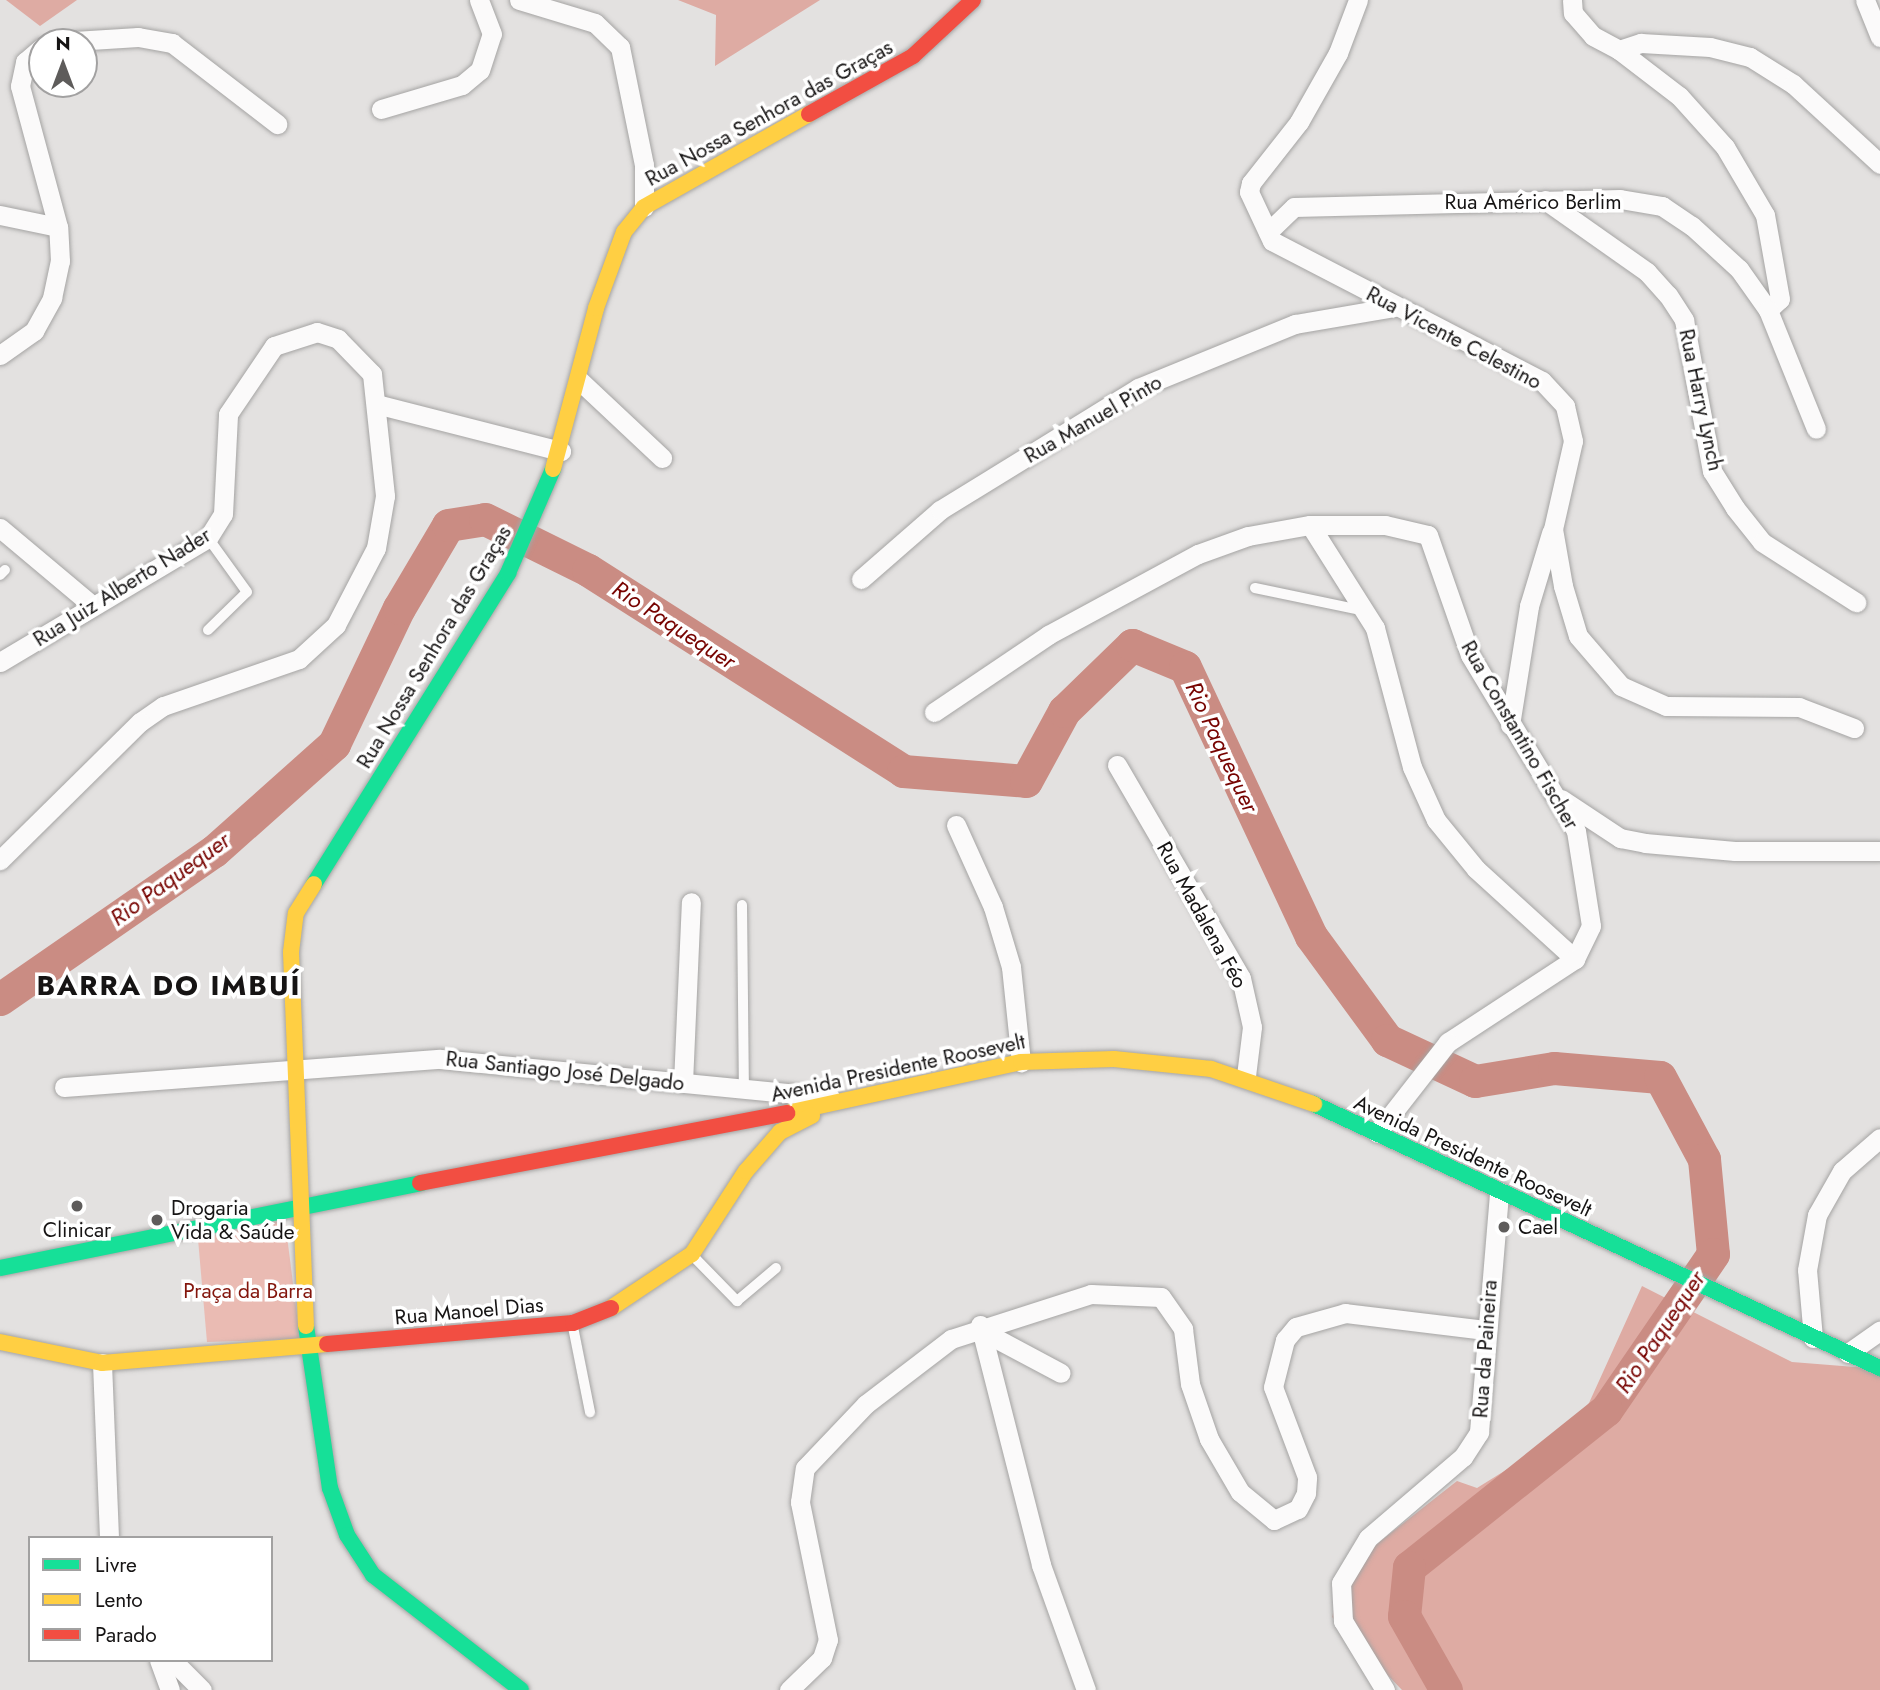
<!DOCTYPE html>
<html>
<head>
<meta charset="utf-8">
<style>
	body { margin:0 }
	#map { position:relative; width:1880px; height:1690px; overflow:hidden; background:#e3e1e0; font-family:Jost,sans-serif }
	div>[style] { position:absolute }
	[style*='--x'] { left:calc(var(--x)*1px); top:calc(var(--y)*1px); width:calc(var(--w)*1px); rotate:calc(var(--a)*1deg) }
	.green>* { inset:0; background:#eabbb3 }
	.forest>* { inset:0; background:#deaba3 }
	.river>* { height:33px; margin:-16.5px; padding:0 16.5px; transform-origin:16.5px; border-radius:16.5px; background:#ca8c83 }
	.roads { filter:drop-shadow(0 0 2px #a5a4a3) drop-shadow(0 0 2px #a5a4a3) }
	.lane>* { height:10px; margin:-5px; padding:0 5px; transform-origin:5px; border-radius:5px; background:#fbfafa }
	.street>* { height:19px; margin:-9.5px; padding:0 9.5px; transform-origin:9.5px; border-radius:9.5px; background:#fbfafa }
	.fast>* { height:16px; margin:-8px; padding:0 8px; transform-origin:8px; border-radius:8px; background:#16e098 }
	.slow>* { height:16px; margin:-8px; padding:0 8px; transform-origin:8px; border-radius:8px; background:#ffcf43 }
	.jam>* { height:16px; margin:-8px; padding:0 8px; transform-origin:8px; border-radius:8px; background:#f24e42 }
	.dots>* { width:19px; height:19px; translate:-50% -50%; box-sizing:border-box; border:4px solid #fff; border-radius:50% }
	span { translate:-50% -50%; white-space:nowrap; text-align:center; line-height:1.15; -webkit-text-stroke:7px #fff; paint-order:stroke }
	.street-label { font-size:21px; color:#161414 }
	.poi-label { font-size:21px; color:#161414 }
	.left { translate:0 -50%; text-align:left }
	.park-label { font-size:21px; color:#83150c }
	.water-label { font-size:23px; color:#770300; font-style:italic }
	.district-label { font-size:28px; color:#161414; font-weight:700; letter-spacing:2px }
	.legend { position:absolute; left:28px; top:1536px; width:245px; height:126px; box-sizing:border-box; background:#fff; border:2px solid #a2a1a1; margin:0; padding:9px 12px; list-style:none; font-size:21px; color:#161414 }
	.legend li { display:flex; align-items:center; gap:14px; height:35px }
	.legend b { width:35px; border:2px solid #a2a1a1 }
	.north { position:absolute; left:28px; top:28px; width:70px; height:70px; box-sizing:border-box; background:#fff; border:2px solid #a2a1a1; border-radius:50%; rotate:0deg; font-size:19px; font-weight:700; line-height:28px; text-align:center; color:#161414 }
	.north::after { content:''; display:block; margin:auto; width:24px; height:32px; background:#5e5c5b; clip-path:polygon(50% 0,100% 100%,50% 72%,0 100%) }
</style>
</head>
<body>
<div id="map">
	<div class="green">
		<i style="clip-path:polygon(285px 1220px,300px 1339px,207px 1342px,198px 1239px)"></i>
	</div>
	<div class="forest">
		<i style="clip-path:polygon(6px 0,77px 0,40px 26px)"></i>
		<i style="clip-path:polygon(678px 0,820px 0,715px 66px,716px 15px)"></i>
		<i style="clip-path:polygon(1642px 1286px,1792px 1362px,1880px 1369px,1880px 1690px,1402px 1690px,1332px 1617px,1345px 1569px,1457px 1481px,1477px 1488px,1567px 1432px,1589px 1403px)"></i>
	</div>
	<div class="river">
		<i style="--x:0;--y:999;--w:260;--a:-34.7"></i>
		<i style="--x:214;--y:851;--w:161;--a:-41.7"></i>
		<i style="--x:334;--y:744;--w:151;--a:-64.5"></i>
		<i style="--x:399;--y:608;--w:96;--a:-59.4"></i>
		<i style="--x:448;--y:525;--w:37;--a:-9"></i>
		<i style="--x:485;--y:519;--w:115;--a:26.3"></i>
		<i style="--x:588;--y:570;--w:374;--a:32.5"></i>
		<i style="--x:903;--y:771;--w:123;--a:4.6"></i>
		<i style="--x:1026;--y:781;--w:80;--a:-61.5"></i>
		<i style="--x:1064;--y:711;--w:95;--a:-44.1"></i>
		<i style="--x:1132;--y:645;--w:57;--a:22.5"></i>
		<i style="--x:1185;--y:667;--w:297;--a:64.9"></i>
		<i style="--x:1311;--y:936;--w:129;--a:53.8"></i>
		<i style="--x:1387;--y:1040;--w:97;--a:25"></i>
		<i style="--x:1475;--y:1081;--w:80;--a:-9.3"></i>
		<i style="--x:1554;--y:1068;--w:106;--a:4.9"></i>
		<i style="--x:1660;--y:1077;--w:93;--a:61.8"></i>
		<i style="--x:1704;--y:1159;--w:95;--a:84.6"></i>
		<i style="--x:1713;--y:1254;--w:189;--a:124.4"></i>
		<i style="--x:1606;--y:1410;--w:252;--a:141.4"></i>
		<i style="--x:1409;--y:1567;--w:49;--a:95.8"></i>
		<i style="--x:1404;--y:1616;--w:85;--a:60.4"></i>
	</div>
	<div class="roads">
		<div class="lane">
			<i style="--x:0;--y:575;--w:7;--a:-45"></i>
			<i style="--x:1255;--y:588;--w:107;--a:11.8"></i>
			<i style="--x:208;--y:630;--w:54;--a:-44.3"></i>
			<i style="--x:247;--y:592;--w:67;--a:-125.8"></i>
			<i style="--x:742;--y:905;--w:182;--a:89.4"></i>
			<i style="--x:694;--y:1257;--w:62;--a:45.7"></i>
			<i style="--x:737;--y:1301;--w:51;--a:-40.2"></i>
			<i style="--x:573;--y:1327;--w:87;--a:78.7"></i>
		</div>
		<div class="street">
			<i style="--x:519;--y:0;--w:79;--a:16.8"></i>
			<i style="--x:595;--y:23;--w:35;--a:44"></i>
			<i style="--x:620;--y:47;--w:120;--a:78.5"></i>
			<i style="--x:644;--y:165;--w:42;--a:90"></i>
			<i style="--x:1358;--y:0;--w:57;--a:110.7"></i>
			<i style="--x:1338;--y:53;--w:79;--a:119.5"></i>
			<i style="--x:1299;--y:122;--w:78;--a:128.2"></i>
			<i style="--x:1251;--y:183;--w:9;--a:103"></i>
			<i style="--x:1249;--y:192;--w:54;--a:64.9"></i>
			<i style="--x:1272;--y:241;--w:304;--a:27.4"></i>
			<i style="--x:1542;--y:381;--w:34;--a:47"></i>
			<i style="--x:1565;--y:406;--w:36;--a:77"></i>
			<i style="--x:1573;--y:441;--w:90;--a:102.8"></i>
			<i style="--x:1553;--y:529;--w:58;--a:80"></i>
			<i style="--x:1563;--y:586;--w:52;--a:73.3"></i>
			<i style="--x:1578;--y:636;--w:66;--a:49.3"></i>
			<i style="--x:1621;--y:686;--w:49;--a:24"></i>
			<i style="--x:1666;--y:706;--w:133;--a:0.4"></i>
			<i style="--x:1799;--y:707;--w:59;--a:20.9"></i>
			<i style="--x:1572;--y:0;--w:13;--a:86"></i>
			<i style="--x:1573;--y:13;--w:30;--a:49"></i>
			<i style="--x:1593;--y:36;--w:30;--a:28"></i>
			<i style="--x:1865;--y:0;--w:40;--a:68"></i>
			<i style="--x:58;--y:42;--w:80;--a:-3.6"></i>
			<i style="--x:138;--y:37;--w:35;--a:10"></i>
			<i style="--x:172;--y:43;--w:133;--a:37.6"></i>
			<i style="--x:381;--y:109;--w:84;--a:-16.5"></i>
			<i style="--x:462;--y:85;--w:23;--a:-40"></i>
			<i style="--x:480;--y:70;--w:38;--a:-72"></i>
			<i style="--x:492;--y:34;--w:36;--a:-111"></i>
			<i style="--x:1545;--y:200;--w:125;--a:35.2"></i>
			<i style="--x:1647;--y:272;--w:31;--a:48"></i>
			<i style="--x:1668;--y:295;--w:30;--a:57"></i>
			<i style="--x:1684;--y:320;--w:154;--a:79.5"></i>
			<i style="--x:1712;--y:471;--w:44;--a:58.1"></i>
			<i style="--x:1735;--y:508;--w:43;--a:51.5"></i>
			<i style="--x:1762;--y:542;--w:112;--a:32.6"></i>
			<i style="--x:0;--y:215;--w:59;--a:11.7"></i>
			<i style="--x:1268;--y:232;--w:36;--a:-44"></i>
			<i style="--x:1294;--y:207;--w:326;--a:-1.4"></i>
			<i style="--x:1620;--y:199;--w:43;--a:9.5"></i>
			<i style="--x:1662;--y:206;--w:36;--a:34"></i>
			<i style="--x:1692;--y:226;--w:64;--a:42.5"></i>
			<i style="--x:1739;--y:269;--w:50;--a:54.7"></i>
			<i style="--x:1768;--y:310;--w:16;--a:-43"></i>
			<i style="--x:1780;--y:299;--w:85;--a:-100.1"></i>
			<i style="--x:1765;--y:215;--w:79;--a:-120.5"></i>
			<i style="--x:1725;--y:147;--w:69;--a:-132"></i>
			<i style="--x:1679;--y:96;--w:76;--a:-142.5"></i>
			<i style="--x:1619;--y:50;--w:23;--a:-18"></i>
			<i style="--x:1641;--y:43;--w:69;--a:3.3"></i>
			<i style="--x:1710;--y:47;--w:41;--a:14"></i>
			<i style="--x:1750;--y:57;--w:51;--a:32.1"></i>
			<i style="--x:1793;--y:84;--w:118;--a:42.6"></i>
			<i style="--x:1768;--y:310;--w:128;--a:68"></i>
			<i style="--x:0;--y:355;--w:42;--a:-35.2"></i>
			<i style="--x:34;--y:331;--w:38;--a:-61"></i>
			<i style="--x:52;--y:298;--w:38;--a:-78"></i>
			<i style="--x:60;--y:261;--w:34;--a:-93"></i>
			<i style="--x:58;--y:227;--w:146;--a:-105.1"></i>
			<i style="--x:20;--y:86;--w:25;--a:-78"></i>
			<i style="--x:25;--y:62;--w:23;--a:-41"></i>
			<i style="--x:579;--y:380;--w:114;--a:43.2"></i>
			<i style="--x:380;--y:405;--w:187;--a:14.3"></i>
			<i style="--x:1310;--y:525;--w:122;--a:57.7"></i>
			<i style="--x:1375;--y:628;--w:144;--a:75.1"></i>
			<i style="--x:1412;--y:767;--w:58;--a:65.6"></i>
			<i style="--x:1436;--y:820;--w:63;--a:50.8"></i>
			<i style="--x:1476;--y:869;--w:134;--a:42.3"></i>
			<i style="--x:0;--y:528;--w:121;--a:40"></i>
			<i style="--x:861;--y:579;--w:105;--a:-41.1"></i>
			<i style="--x:940;--y:510;--w:233;--a:-31.6"></i>
			<i style="--x:1138;--y:388;--w:170;--a:-22.2"></i>
			<i style="--x:1295;--y:324;--w:100;--a:-9.7"></i>
			<i style="--x:0;--y:662;--w:242;--a:-30.8"></i>
			<i style="--x:208;--y:538;--w:28;--a:-58"></i>
			<i style="--x:223;--y:514;--w:100;--a:-87.1"></i>
			<i style="--x:228;--y:414;--w:82;--a:-55.9"></i>
			<i style="--x:274;--y:346;--w:45;--a:-18"></i>
			<i style="--x:317;--y:332;--w:22;--a:18"></i>
			<i style="--x:338;--y:339;--w:49;--a:45.8"></i>
			<i style="--x:372;--y:374;--w:123;--a:83.9"></i>
			<i style="--x:385;--y:496;--w:53;--a:99.8"></i>
			<i style="--x:376;--y:548;--w:87;--a:117.5"></i>
			<i style="--x:336;--y:625;--w:50;--a:137.4"></i>
			<i style="--x:299;--y:659;--w:144;--a:160.9"></i>
			<i style="--x:163;--y:706;--w:28;--a:145"></i>
			<i style="--x:140;--y:722;--w:197;--a:135.4"></i>
			<i style="--x:934;--y:712;--w:138;--a:-34"></i>
			<i style="--x:1048;--y:635;--w:170;--a:-28.4"></i>
			<i style="--x:1198;--y:554;--w:53;--a:-19.8"></i>
			<i style="--x:1248;--y:536;--w:63;--a:-10.1"></i>
			<i style="--x:1310;--y:525;--w:75;--a:0"></i>
			<i style="--x:1385;--y:525;--w:44;--a:13.1"></i>
			<i style="--x:1428;--y:535;--w:127;--a:70.7"></i>
			<i style="--x:1470;--y:655;--w:205;--a:58.9"></i>
			<i style="--x:1576;--y:831;--w:96;--a:81"></i>
			<i style="--x:1591;--y:926;--w:37;--a:116"></i>
			<i style="--x:1575;--y:959;--w:152;--a:146.8"></i>
			<i style="--x:1448;--y:1042;--w:115;--a:128"></i>
			<i style="--x:1510;--y:725;--w:121;--a:-80.9"></i>
			<i style="--x:1529;--y:606;--w:76;--a:-73.2"></i>
			<i style="--x:1117;--y:765;--w:246;--a:59.8"></i>
			<i style="--x:1241;--y:978;--w:50;--a:77.3"></i>
			<i style="--x:1252;--y:1027;--w:49;--a:97"></i>
			<i style="--x:1561;--y:799;--w:71;--a:33.5"></i>
			<i style="--x:1620;--y:838;--w:25;--a:11"></i>
			<i style="--x:1645;--y:843;--w:90;--a:5.1"></i>
			<i style="--x:1735;--y:851;--w:145;--a:0"></i>
			<i style="--x:956;--y:825;--w:90;--a:65.7"></i>
			<i style="--x:993;--y:907;--w:63;--a:73.3"></i>
			<i style="--x:1011;--y:967;--w:96;--a:84"></i>
			<i style="--x:683;--y:1083;--w:181;--a:-87.5"></i>
			<i style="--x:64;--y:1087;--w:377;--a:-4.3"></i>
			<i style="--x:440;--y:1059;--w:392;--a:5.6"></i>
			<i style="--x:980;--y:1325;--w:248;--a:75.7"></i>
			<i style="--x:1041;--y:1565;--w:133;--a:70.2"></i>
			<i style="--x:982;--y:1331;--w:89;--a:28"></i>
			<i style="--x:1813;--y:1338;--w:68;--a:-95"></i>
			<i style="--x:1807;--y:1270;--w:56;--a:-79.7"></i>
			<i style="--x:1817;--y:1215;--w:51;--a:-60.4"></i>
			<i style="--x:1842;--y:1171;--w:50;--a:-41"></i>
			<i style="--x:1848;--y:1353;--w:39;--a:-35"></i>
			<i style="--x:102;--y:1363;--w:175;--a:87.7"></i>
			<i style="--x:159;--y:1660;--w:32;--a:70"></i>
			<i style="--x:172;--y:1660;--w:42;--a:45"></i>
			<i style="--x:789;--y:1690;--w:46;--a:-44.1"></i>
			<i style="--x:822;--y:1658;--w:19;--a:-72"></i>
			<i style="--x:828;--y:1640;--w:141;--a:-101.5"></i>
			<i style="--x:800;--y:1502;--w:34;--a:-82"></i>
			<i style="--x:805;--y:1468;--w:88;--a:-46.4"></i>
			<i style="--x:866;--y:1404;--w:107;--a:-37.4"></i>
			<i style="--x:951;--y:1339;--w:147;--a:-17.8"></i>
			<i style="--x:1091;--y:1294;--w:70;--a:2.5"></i>
			<i style="--x:1161;--y:1297;--w:39;--a:55"></i>
			<i style="--x:1183;--y:1329;--w:55;--a:82.7"></i>
			<i style="--x:1190;--y:1384;--w:58;--a:70.9"></i>
			<i style="--x:1209;--y:1439;--w:61;--a:59.7"></i>
			<i style="--x:1240;--y:1492;--w:44;--a:39.5"></i>
			<i style="--x:1274;--y:1520;--w:26;--a:-25"></i>
			<i style="--x:1298;--y:1509;--w:18;--a:-63"></i>
			<i style="--x:1306;--y:1493;--w:16;--a:-86"></i>
			<i style="--x:1307;--y:1477;--w:96;--a:-110.7"></i>
			<i style="--x:1273;--y:1387;--w:49;--a:-75.7"></i>
			<i style="--x:1285;--y:1340;--w:17;--a:-50"></i>
			<i style="--x:1296;--y:1327;--w:51;--a:-15.9"></i>
			<i style="--x:1345;--y:1313;--w:142;--a:6.9"></i>
			<i style="--x:1385;--y:1690;--w:81;--a:-121.3"></i>
			<i style="--x:1343;--y:1621;--w:38;--a:-93"></i>
			<i style="--x:1341;--y:1583;--w:52;--a:-59"></i>
			<i style="--x:1368;--y:1538;--w:125;--a:-40.5"></i>
			<i style="--x:1463;--y:1457;--w:30;--a:-57"></i>
			<i style="--x:1479;--y:1432;--w:241;--a:-85.2"></i>
		</div>
		<div class="fast">
			<i style="--x:314;--y:884;--w:367;--a:-58"></i>
			<i style="--x:508;--y:573;--w:113;--a:-66.6"></i>
			<i style="--x:1314;--y:1104;--w:625;--a:25.01"></i>
			<i style="--x:0;--y:1268;--w:429;--a:-11.4"></i>
			<i style="--x:306;--y:1326;--w:164;--a:81.6"></i>
			<i style="--x:330;--y:1488;--w:50;--a:70.1"></i>
			<i style="--x:347;--y:1535;--w:48;--a:57"></i>
			<i style="--x:373;--y:1575;--w:187;--a:37.8"></i>
		</div>
		<div class="slow">
			<i style="--x:553;--y:469;--w:167;--a:-75"></i>
			<i style="--x:596;--y:308;--w:81;--a:-69.8"></i>
			<i style="--x:624;--y:232;--w:32;--a:-51"></i>
			<i style="--x:644;--y:207;--w:189;--a:-29.4"></i>
			<i style="--x:787;--y:1113;--w:239;--a:-12.3"></i>
			<i style="--x:1021;--y:1062;--w:93;--a:-1.8"></i>
			<i style="--x:1114;--y:1059;--w:98;--a:5.9"></i>
			<i style="--x:1211;--y:1069;--w:109;--a:18.8"></i>
			<i style="--x:611;--y:1308;--w:97;--a:-33.7"></i>
			<i style="--x:692;--y:1254;--w:99;--a:-57"></i>
			<i style="--x:746;--y:1171;--w:52;--a:-48.9"></i>
			<i style="--x:780;--y:1132;--w:36;--a:-27"></i>
			<i style="--x:306;--y:1326;--w:374;--a:-92.3"></i>
			<i style="--x:291;--y:952;--w:39;--a:-83"></i>
			<i style="--x:296;--y:913;--w:34;--a:-58"></i>
			<i style="--x:0;--y:1342;--w:104;--a:11.6"></i>
			<i style="--x:102;--y:1363;--w:226;--a:-4.8"></i>
		</div>
		<div class="jam">
			<i style="--x:809;--y:114;--w:119;--a:-29.1"></i>
			<i style="--x:913;--y:56;--w:82;--a:-43"></i>
			<i style="--x:420;--y:1183;--w:374;--a:-10.8"></i>
			<i style="--x:327;--y:1344;--w:247;--a:-4.9"></i>
			<i style="--x:573;--y:1323;--w:41;--a:-21.5"></i>
		</div>
	</div>
	<div class="dots">
		<i style="left:77px;top:1206px;background:#5e5c5b"></i>
		<i style="left:157px;top:1220px;background:#5e5c5b"></i>
		<i style="left:1504px;top:1227px;background:#5e5c5b"></i>
	</div>
	<div class="street-label">
		<span style="left:769px;top:113px;rotate:-29deg">Rua Nossa Senhora das Graças</span>
		<span style="left:1533px;top:202px">Rua Américo Berlim</span>
		<span style="left:1454px;top:338px;rotate:28deg">Rua Vicente Celestino</span>
		<span style="left:1701px;top:400px;rotate:78deg">Rua Harry Lynch</span>
		<span style="left:1093px;top:419px;rotate:-30deg">Rua Manuel Pinto</span>
		<span style="left:122px;top:587px;rotate:-32deg">Rua Juiz Alberto Nader</span>
		<span style="left:434px;top:647px;rotate:-59deg">Rua Nossa Senhora das Graças</span>
		<span style="left:1520px;top:735px;rotate:60deg">Rua Constantino Fischer</span>
		<span style="left:1202px;top:915px;rotate:61deg">Rua Madalena Féo</span>
		<span style="left:898px;top:1068px;rotate:-12deg">Avenida Presidente Roosevelt</span>
		<span style="left:565px;top:1071px;rotate:6deg">Rua Santiago José Delgado</span>
		<span style="left:1473px;top:1156px;rotate:25deg">Avenida Presidente Roosevelt</span>
		<span style="left:469px;top:1311px;rotate:-5deg">Rua Manoel Dias</span>
		<span style="left:1485px;top:1349px;rotate:-86deg">Rua da Paineira</span>
	</div>
	<div class="poi-label">
		<span class="left" style="left:171px;top:1220px">Drogaria<br>Vida &amp; Saúde</span>
		<span class="left" style="left:1518px;top:1227px">Cael</span>
		<span style="left:77px;top:1230px">Clinicar</span>
	</div>
	<div class="park-label">
		<span style="left:248px;top:1291px">Praça da Barra</span>
	</div>
	<div class="water-label">
		<span style="left:674px;top:625px;rotate:33deg">Rio Paquequer</span>
		<span style="left:1222px;top:747px;rotate:65deg">Rio Paquequer</span>
		<span style="left:170px;top:879px;rotate:-36deg">Rio Paquequer</span>
		<span style="left:1660px;top:1332px;rotate:-56deg">Rio Paquequer</span>
	</div>
	<div class="district-label">
		<span style="left:169px;top:986px">BARRA DO IMBUÍ</span>
	</div>
	<ul class="legend">
	<li><b style="height:9px;background:#16e098"></b>Livre</li>
	<li><b style="height:9px;background:#ffcf43"></b>Lento</li>
	<li><b style="height:9px;background:#f24e42"></b>Parado</li>
	</ul>
	<div class="north">N</div>
</div>
</body>
</html>
